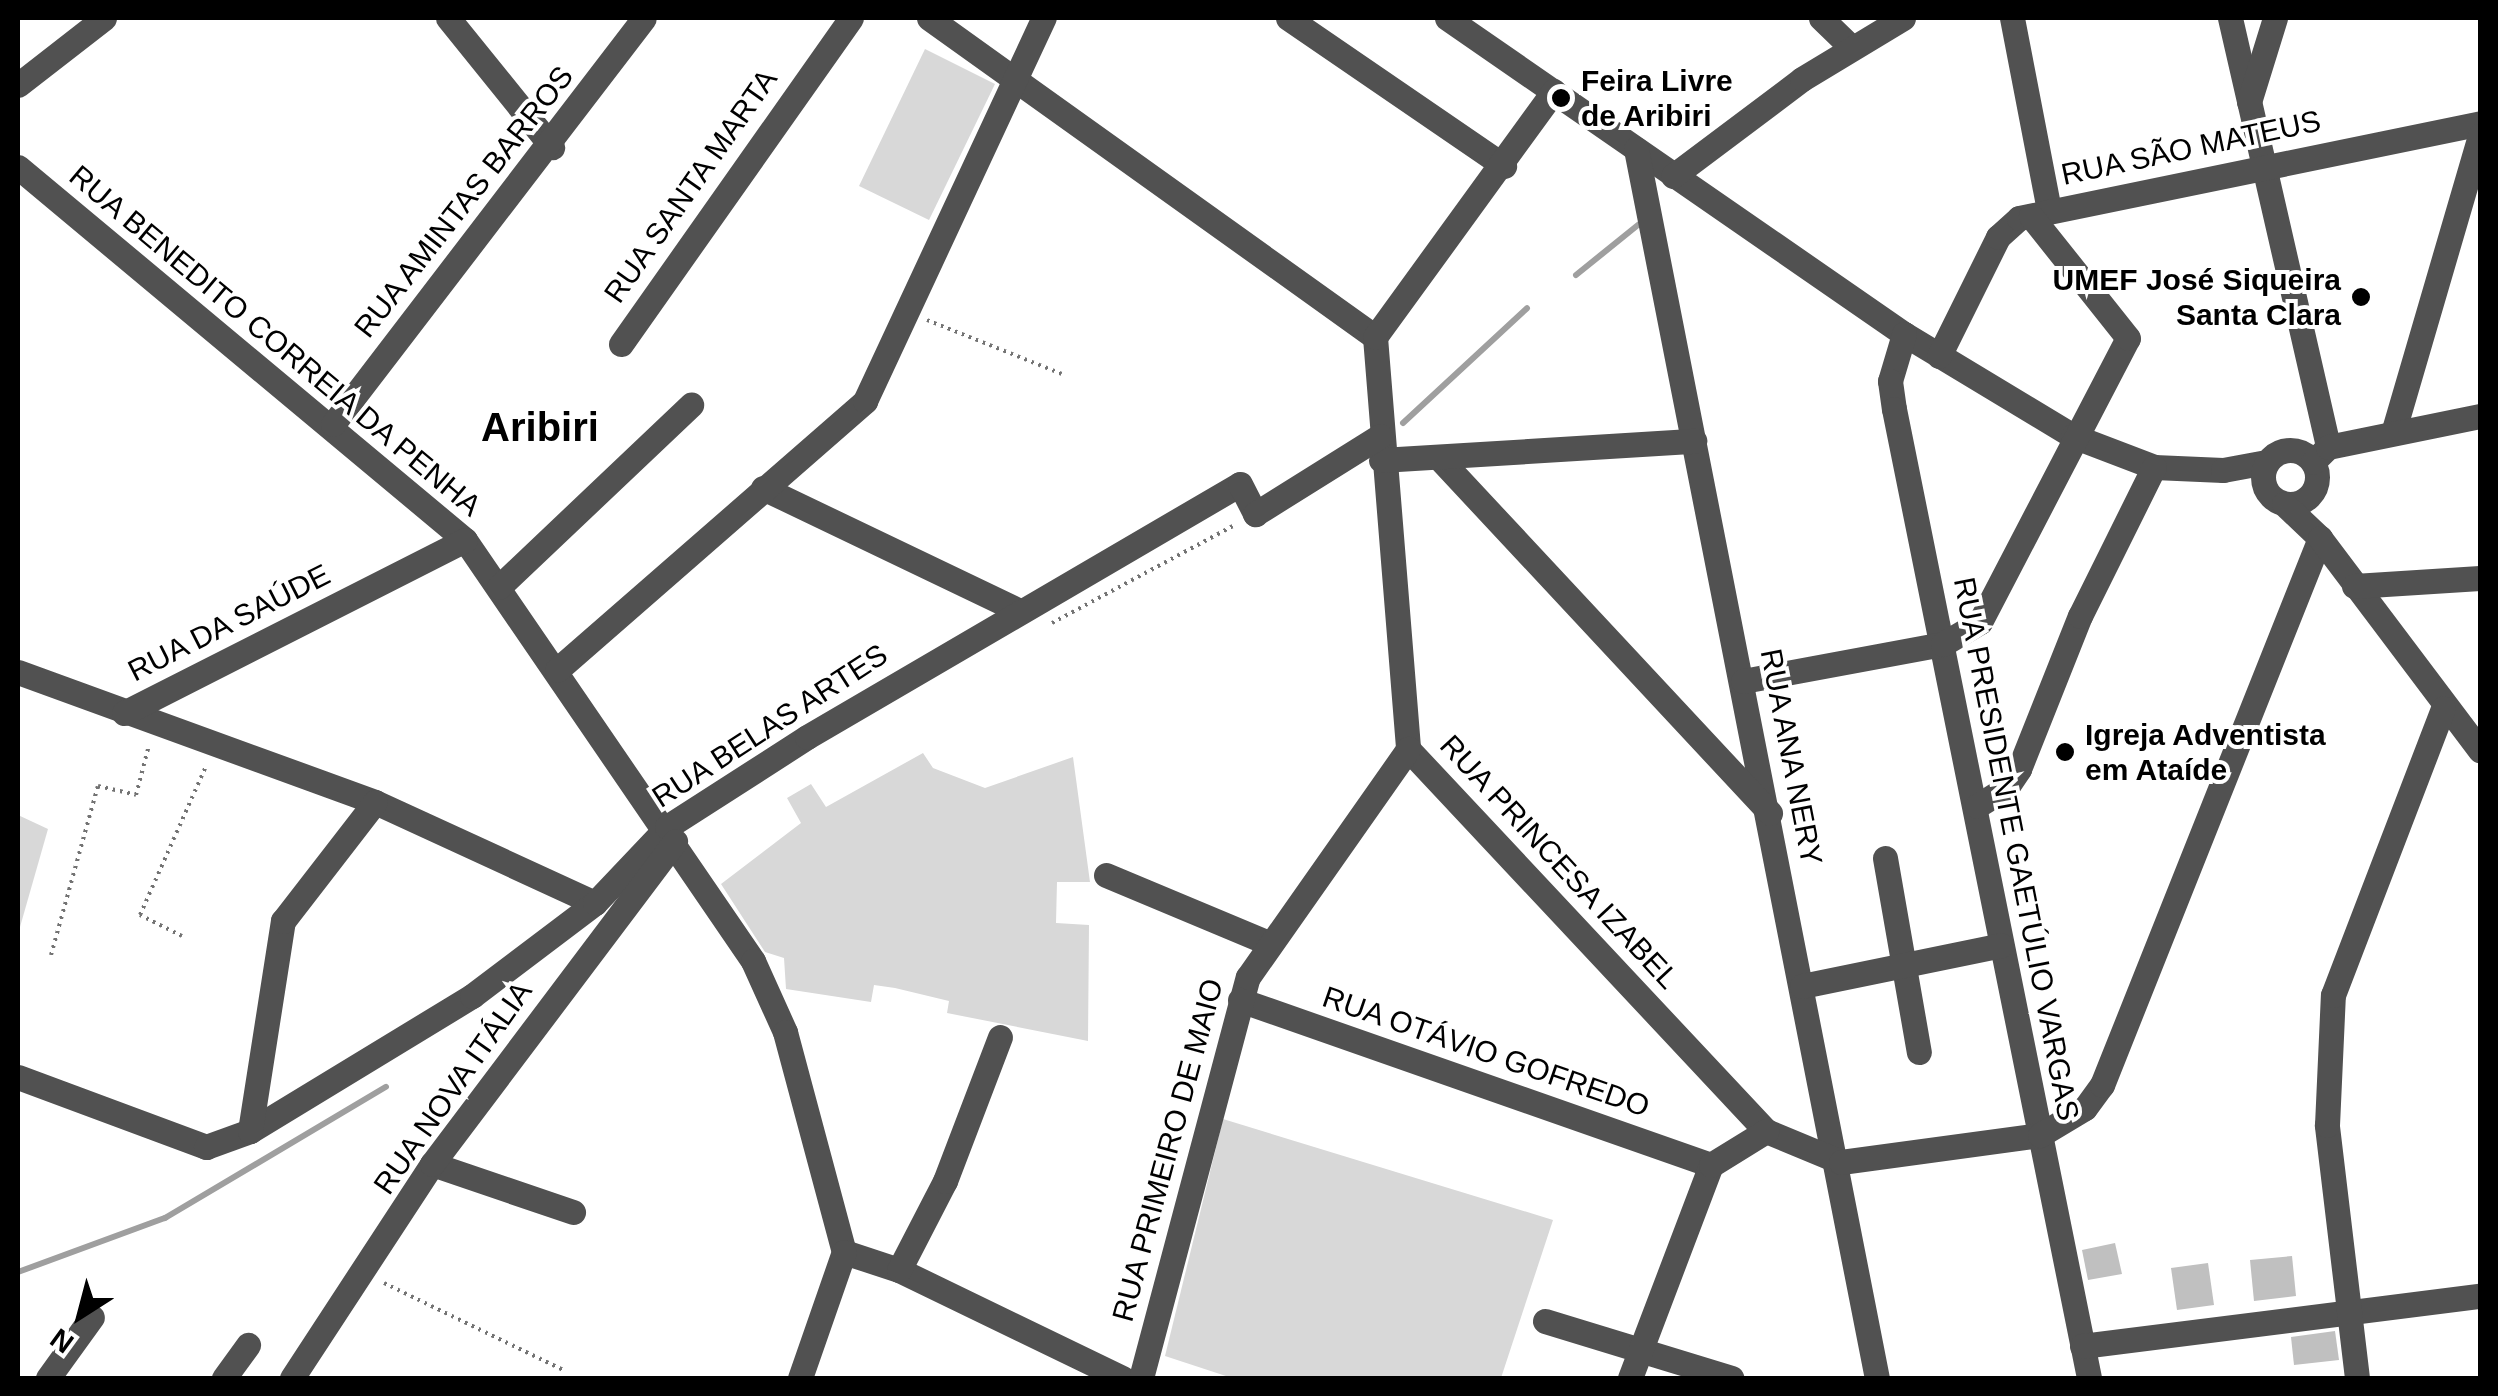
<!DOCTYPE html>
<html>
<head>
<meta charset="utf-8">
<style>
	body { margin:0 }
	#map { position:relative; width:2498px; height:1396px; overflow:hidden; background:#fff; font-family:Arial,sans-serif }
	div>[style] { position:absolute }
	[style*='--x'] { left:calc(var(--x)*1px); top:calc(var(--y)*1px); width:calc(var(--w)*1px); rotate:calc(var(--a)*1deg) }
	.green>* { inset:0; background:#d8d8d8 }
	.stream>* { height:6px; margin:-3px; padding:0 3px; transform-origin:3px; border-radius:3px; background:#9f9f9f }
	.building>* { inset:0; background:#c0c0c0 }
	.path>* { height:4px; margin-top:-2px; transform-origin:0; background:repeating-linear-gradient(90deg,#737373 0 2.5px,transparent 0 7.5px) }
	.minor>* { height:25px; margin:-12.5px; padding:0 12.5px; transform-origin:12.5px; border-radius:12.5px; background:#515151 }
	.minor>.ring { margin:-12.5px; padding:0; box-sizing:content-box; background:none; border:25px solid #515151; border-radius:50% }
	.dots>* { width:28px; height:28px; translate:-50% -50%; box-sizing:border-box; border:5px solid #fff; border-radius:50% }
	span { translate:-50% -50%; white-space:nowrap; text-align:center; line-height:1.15; -webkit-text-stroke:8px #fff; paint-order:stroke }
	.poi-label { font-size:30px; color:#000; font-weight:700 }
	.left { translate:0 -50%; text-align:left }
	.right { translate:-100% -50%; text-align:right }
	.street-label { font-size:30px; color:#000 }
	.district-label { font-size:40px; color:#000; font-weight:700 }
	.frame { position:absolute; inset:0; border:20px solid #000; pointer-events:none }
	.north { position:absolute; left:30px; top:1266px; width:100px; height:100px; -webkit-text-stroke:8px #fff; paint-order:stroke; rotate:216deg; font-size:28px; font-weight:700; line-height:40px; text-align:center; color:#000 }
	.north::after { content:''; display:block; margin:auto; width:35px; height:45px; background:#000; clip-path:polygon(50% 0,100% 100%,50% 72%,0 100%) }
</style>
</head>
<body>
<div id="map">
	<div class="green">
		<i style="clip-path:polygon(925px 49px,995px 84px,929px 220px,859px 186px)"></i>
		<i style="clip-path:polygon(923px 753px,933px 768px,985px 788px,1073px 757px,1090px 882px,1057px 882px,1056px 923px,1089px 925px,1088px 1041px,947px 1013px,949px 1001px,895px 988px,874px 985px,871px 1002px,786px 989px,784px 958px,765px 952px,721px 884px,801px 823px,787px 798px,811px 784px,826px 807px)"></i>
		<i style="clip-path:polygon(18px 815px,48px 829px,18px 934px)"></i>
		<i style="clip-path:polygon(1223px 1119px,1553px 1220px,1501px 1378px,1232px 1378px,1165px 1356px)"></i>
	</div>
	<div class="stream">
		<i style="--x:1576;--y:275;--w:80;--a:-38.9"></i>
		<i style="--x:1403;--y:423;--w:169;--a:-42.8"></i>
		<i style="--x:18;--y:1272;--w:157;--a:-20.2"></i>
		<i style="--x:165;--y:1218;--w:257;--a:-30.7"></i>
	</div>
	<div class="building">
		<i style="clip-path:polygon(2115px 1243px,2122px 1274px,2088px 1280px,2082px 1250px)"></i>
		<i style="clip-path:polygon(2292px 1256px,2296px 1296px,2254px 1301px,2250px 1260px)"></i>
		<i style="clip-path:polygon(2208px 1263px,2214px 1305px,2177px 1310px,2171px 1268px)"></i>
		<i style="clip-path:polygon(2335px 1331px,2339px 1360px,2294px 1365px,2291px 1337px)"></i>
	</div>
	<div class="path">
		<i style="--x:927;--y:320;--w:145;--a:21.8"></i>
		<i style="--x:1052;--y:623;--w:205;--a:-28.2"></i>
		<i style="--x:182;--y:936;--w:47;--a:-153.4"></i>
		<i style="--x:140;--y:915;--w:163;--a:-66.1"></i>
		<i style="--x:51;--y:955;--w:175;--a:-74.5"></i>
		<i style="--x:98;--y:786;--w:39;--a:13"></i>
		<i style="--x:136;--y:795;--w:52;--a:-75.4"></i>
		<i style="--x:384;--y:1283;--w:199;--a:25.9"></i>
	</div>
	<div class="minor">
		<i style="--x:448;--y:18;--w:166;--a:51.1"></i>
		<i style="--x:929;--y:18;--w:548;--a:35.57"></i>
		<i style="--x:1288;--y:18;--w:262;--a:34.4"></i>
		<i style="--x:1447;--y:18;--w:556;--a:34.66"></i>
		<i style="--x:1904;--y:334;--w:197;--a:31.1"></i>
		<i style="--x:2073;--y:436;--w:87;--a:20.9"></i>
		<i style="--x:2154;--y:467;--w:69;--a:2.5"></i>
		<i style="--x:2223;--y:470;--w:44;--a:-10.5"></i>
		<i style="--x:1821;--y:18;--w:42;--a:44"></i>
		<i style="--x:2012;--y:18;--w:197;--a:79.1"></i>
		<i style="--x:2230;--y:18;--w:440;--a:77.1"></i>
		<i style="--x:18;--y:85;--w:109;--a:-37.9"></i>
		<i style="--x:2249;--y:102;--w:88;--a:-72.8"></i>
		<i style="--x:1636;--y:149;--w:1252;--a:78.91"></i>
		<i style="--x:18;--y:167;--w:582;--a:39.84"></i>
		<i style="--x:465;--y:540;--w:510;--a:55.62"></i>
		<i style="--x:753;--y:961;--w:78;--a:65.7"></i>
		<i style="--x:785;--y:1032;--w:228;--a:75"></i>
		<i style="--x:1673;--y:176;--w:161;--a:-36.9"></i>
		<i style="--x:1802;--y:79;--w:118;--a:-31.1"></i>
		<i style="--x:1904;--y:334;--w:49;--a:106.6"></i>
		<i style="--x:1890;--y:381;--w:28;--a:82"></i>
		<i style="--x:1894;--y:409;--w:988;--a:78.62"></i>
		<i style="--x:1375;--y:337;--w:413;--a:85.4"></i>
		<i style="--x:1408;--y:749;--w:524;--a:46.86"></i>
		<i style="--x:1766;--y:1131;--w:81;--a:22.5"></i>
		<i style="--x:1841;--y:1162;--w:201;--a:-7.7"></i>
		<i style="--x:2040;--y:1135;--w:52;--a:-31"></i>
		<i style="--x:2085;--y:1108;--w:29;--a:-54"></i>
		<i style="--x:2102;--y:1085;--w:589;--a:-68.27"></i>
		<i style="--x:1375;--y:337;--w:304;--a:-54"></i>
		<i style="--x:621;--y:344;--w:399;--a:-54.8"></i>
		<i style="--x:1939;--y:356;--w:133;--a:-63.6"></i>
		<i style="--x:1998;--y:237;--w:28;--a:-42"></i>
		<i style="--x:2019;--y:218;--w:471;--a:-11.6"></i>
		<i style="--x:333;--y:424;--w:511;--a:-52.55"></i>
		<i style="--x:2393;--y:433;--w:310;--a:-73.7"></i>
		<i class="ring" style="left:2263px;top:450px;width:29px;height:29px"></i>
		<i style="--x:1440;--y:459;--w:484;--a:47"></i>
		<i style="--x:1381;--y:460;--w:314;--a:-3.5"></i>
		<i style="--x:2313;--y:462;--w:21;--a:-45"></i>
		<i style="--x:2328;--y:447;--w:155;--a:-11.5"></i>
		<i style="--x:763;--y:488;--w:280;--a:25.6"></i>
		<i style="--x:2284;--y:504;--w:50;--a:43.4"></i>
		<i style="--x:2320;--y:538;--w:266;--a:53"></i>
		<i style="--x:2354;--y:586;--w:126;--a:-3.6"></i>
		<i style="--x:499;--y:587;--w:265;--a:-43.5"></i>
		<i style="--x:557;--y:670;--w:409;--a:-41.1"></i>
		<i style="--x:865;--y:401;--w:423;--a:-65"></i>
		<i style="--x:18;--y:672;--w:380;--a:20"></i>
		<i style="--x:375;--y:802;--w:242;--a:24.7"></i>
		<i style="--x:1743;--y:681;--w:203;--a:-10.5"></i>
		<i style="--x:1943;--y:644;--w:43;--a:-30.7"></i>
		<i style="--x:1980;--y:622;--w:320;--a:-62.5"></i>
		<i style="--x:2128;--y:338;--w:156;--a:-128.5"></i>
		<i style="--x:124;--y:713;--w:382;--a:-26.9"></i>
		<i style="--x:1977;--y:806;--w:36;--a:-32"></i>
		<i style="--x:2007;--y:787;--w:22;--a:-56"></i>
		<i style="--x:2019;--y:769;--w:165;--a:-68.3"></i>
		<i style="--x:2080;--y:616;--w:166;--a:-63.6"></i>
		<i style="--x:1885;--y:858;--w:197;--a:80.1"></i>
		<i style="--x:1106;--y:875;--w:173;--a:22.7"></i>
		<i style="--x:1802;--y:986;--w:203;--a:-11.6"></i>
		<i style="--x:1240;--y:1000;--w:499;--a:19.3"></i>
		<i style="--x:18;--y:1077;--w:201;--a:20.4"></i>
		<i style="--x:206;--y:1147;--w:47;--a:-20"></i>
		<i style="--x:250;--y:1131;--w:260;--a:-31.3"></i>
		<i style="--x:472;--y:996;--w:154;--a:-37.1"></i>
		<i style="--x:595;--y:903;--w:105;--a:-46.5"></i>
		<i style="--x:667;--y:827;--w:166;--a:-32.7"></i>
		<i style="--x:807;--y:737;--w:501;--a:-30.3"></i>
		<i style="--x:1240;--y:484;--w:34;--a:63"></i>
		<i style="--x:1255;--y:514;--w:147;--a:-32"></i>
		<i style="--x:250;--y:1131;--w:213;--a:-81.1"></i>
		<i style="--x:283;--y:921;--w:150;--a:-52.3"></i>
		<i style="--x:432;--y:1164;--w:149;--a:18.8"></i>
		<i style="--x:844;--y:1252;--w:58;--a:18.1"></i>
		<i style="--x:899;--y:1270;--w:248;--a:25.8"></i>
		<i style="--x:899;--y:1270;--w:100;--a:-62.7"></i>
		<i style="--x:945;--y:1181;--w:154;--a:-69.1"></i>
		<i style="--x:1545;--y:1321;--w:195;--a:17"></i>
		<i style="--x:2082;--y:1346;--w:401;--a:-7.2"></i>
		<i style="--x:48;--y:1378;--w:75;--a:-54.2"></i>
		<i style="--x:224;--y:1378;--w:41;--a:-54"></i>
		<i style="--x:292;--y:1378;--w:256;--a:-56.8"></i>
		<i style="--x:432;--y:1164;--w:404;--a:-53"></i>
		<i style="--x:800;--y:1378;--w:133;--a:-70.8"></i>
		<i style="--x:1141;--y:1378;--w:415;--a:-75.1"></i>
		<i style="--x:1248;--y:977;--w:279;--a:-54.9"></i>
		<i style="--x:1630;--y:1378;--w:228;--a:-69.2"></i>
		<i style="--x:1711;--y:1165;--w:65;--a:-31.7"></i>
		<i style="--x:2357;--y:1378;--w:255;--a:-96.8"></i>
		<i style="--x:2327;--y:1125;--w:130;--a:-87.4"></i>
		<i style="--x:2333;--y:995;--w:307;--a:-69"></i>
	</div>
	<div class="dots">
		<i style="left:1561px;top:98px;background:#000"></i>
		<i style="left:2361px;top:297px;background:#000"></i>
		<i style="left:2065px;top:752px;background:#000"></i>
	</div>
	<div class="poi-label">
		<span class="left" style="left:1581px;top:98px">Feira Livre<br>de Aribiri</span>
		<span class="right" style="left:2341px;top:297px">UMEF José Siqueira<br>Santa Clara</span>
		<span class="left" style="left:2085px;top:752px">Igreja Adventista<br>em Ataíde</span>
	</div>
	<div class="street-label">
		<span style="left:2191px;top:148px;rotate:-12deg">RUA SÃO MATEUS</span>
		<span style="left:691px;top:186px;rotate:-55deg">RUA SANTA MARTA</span>
		<span style="left:464px;top:202px;rotate:-52deg">RUA AMINTAS BARROS</span>
		<span style="left:275px;top:341px;rotate:40deg">RUA BENEDITO CORREIA DA PENHA</span>
		<span style="left:229px;top:623px;rotate:-27deg">RUA DA SAÚDE</span>
		<span style="left:770px;top:726px;rotate:-33deg">RUA BELAS ARTES</span>
		<span style="left:1791px;top:757px;rotate:79deg">RUA ANA NERY</span>
		<span style="left:2016px;top:849px;rotate:79deg">RUA PRESIDENTE GAETÚLIO VARGAS</span>
		<span style="left:1559px;top:862px;rotate:47deg">RUA PRINCESA IZABEL</span>
		<span style="left:1486px;top:1052px;rotate:19deg">RUA OTÁVIO GOFREDO</span>
		<span style="left:453px;top:1088px;rotate:-55deg">RUA NOVA ITÁLIA</span>
		<span style="left:1168px;top:1150px;rotate:-75deg">RUA PRIMEIRO DE MAIO</span>
	</div>
	<div class="district-label">
		<span style="left:540px;top:427px">Aribiri</span>
	</div>
	<div class="frame"></div>
	<div class="north">N</div>
</div>
</body>
</html>
